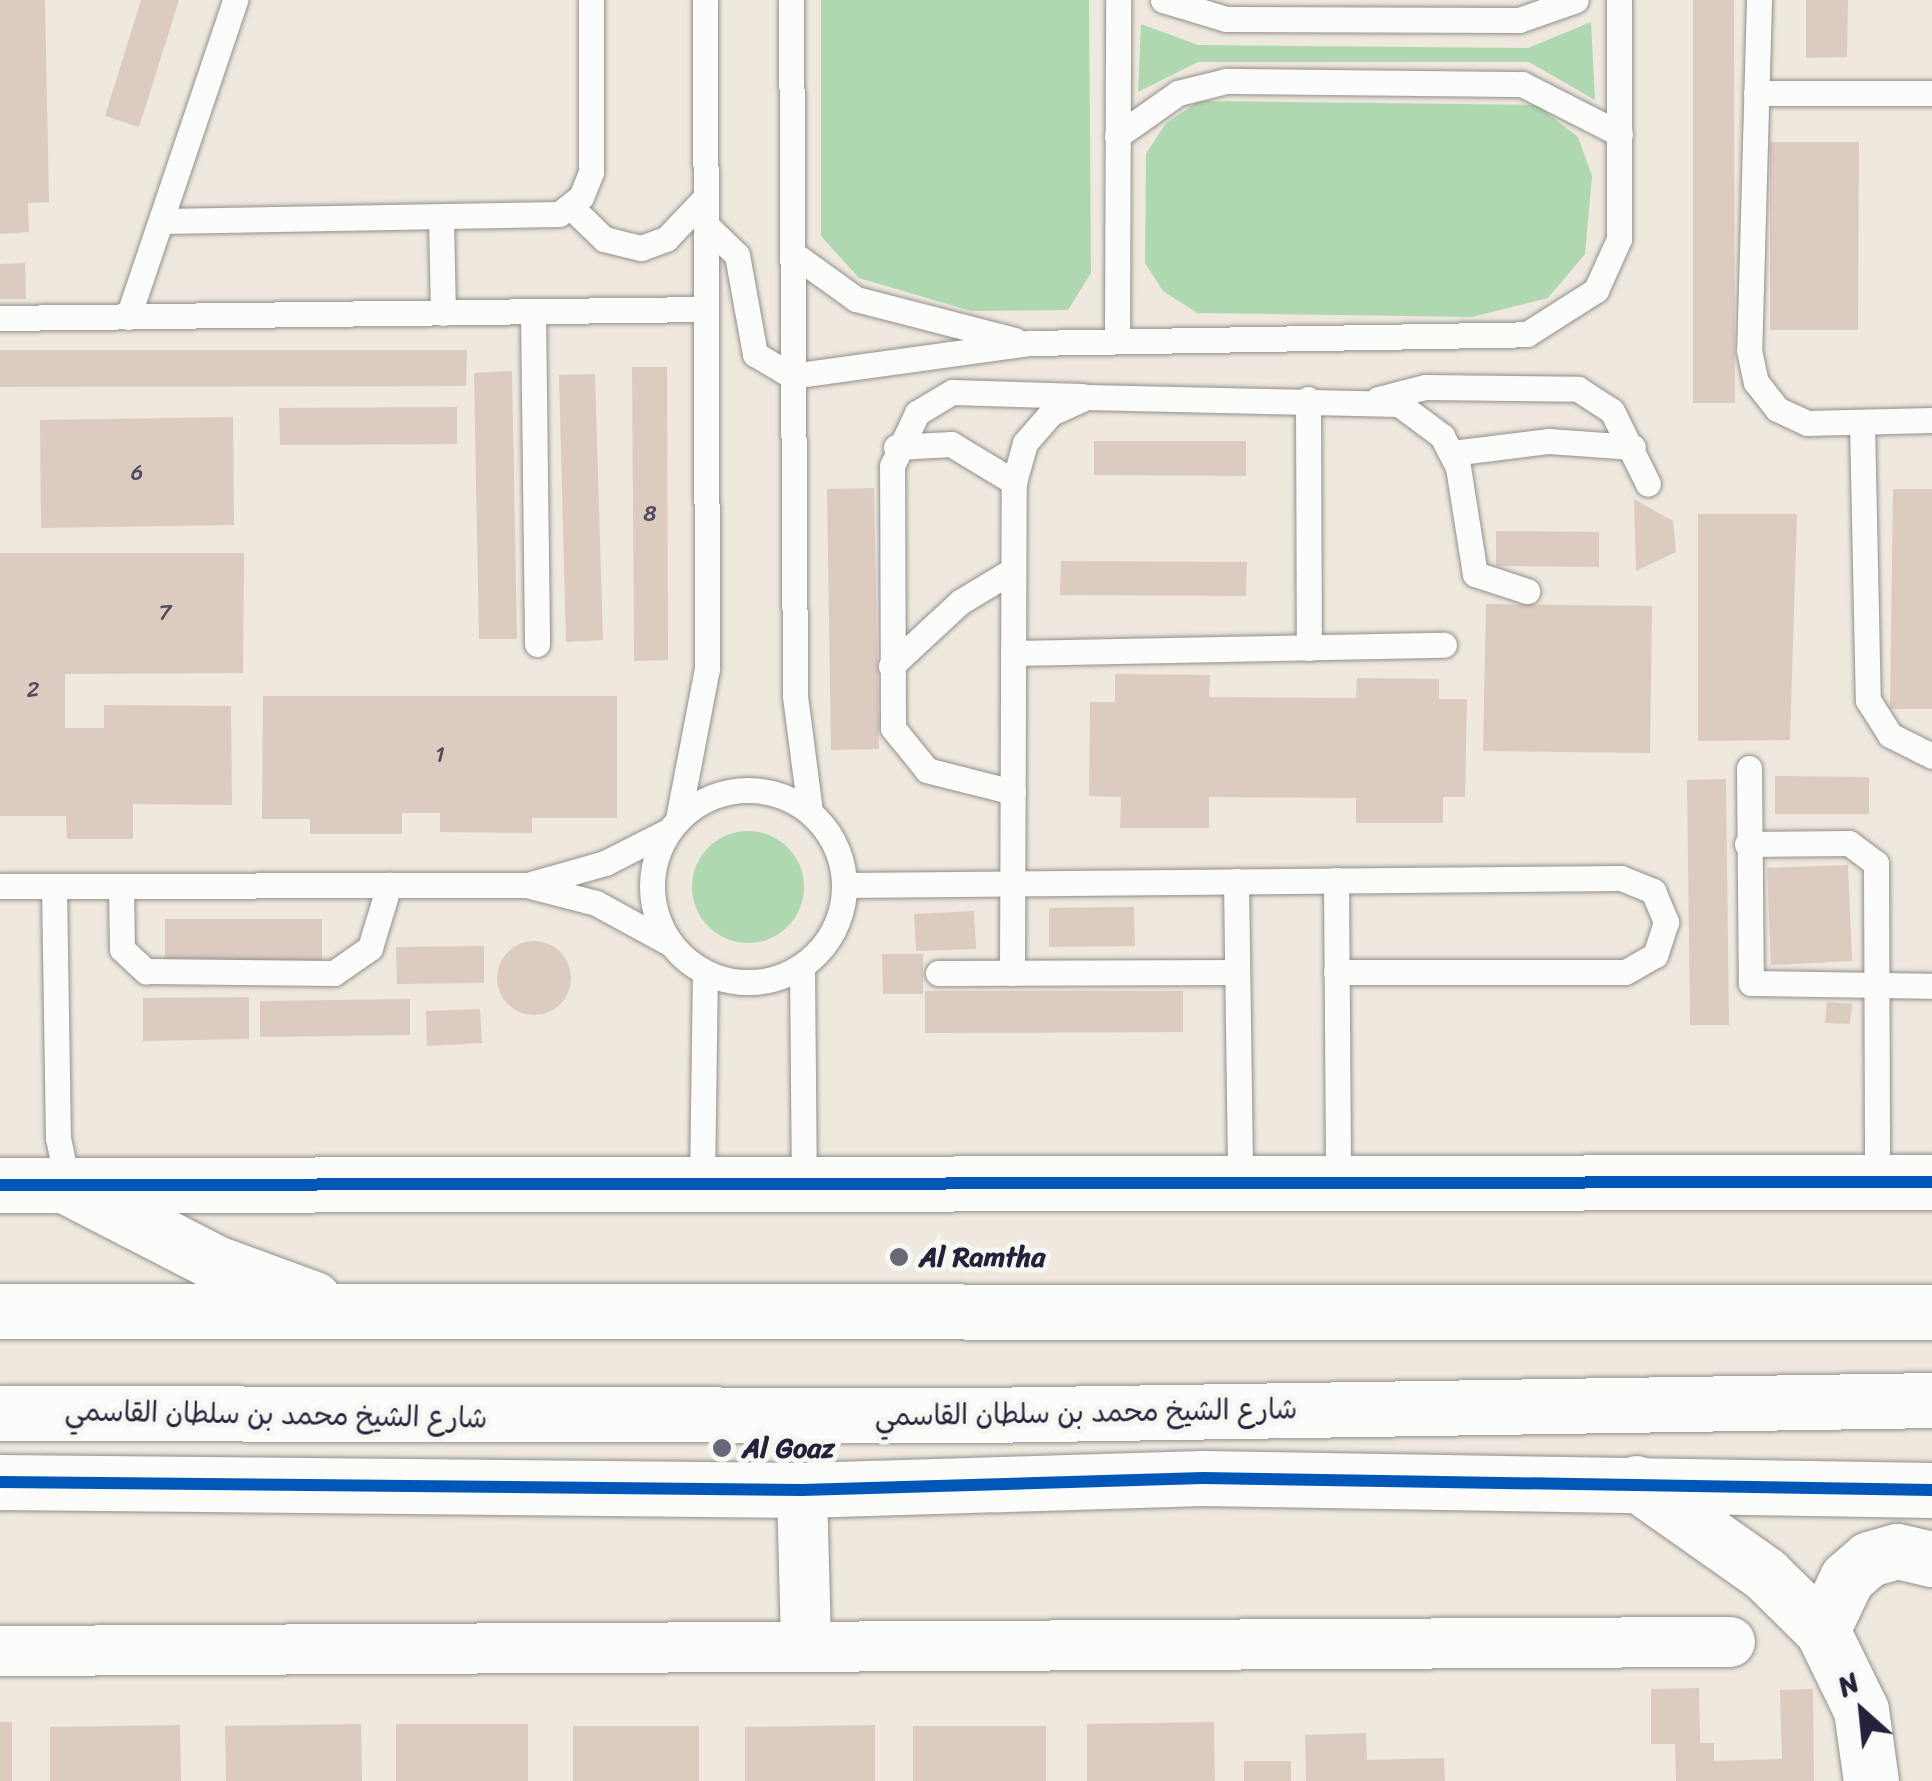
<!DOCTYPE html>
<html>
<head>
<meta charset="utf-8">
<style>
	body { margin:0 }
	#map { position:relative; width:1932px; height:1781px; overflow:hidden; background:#eee8de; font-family:Sriracha,"Playpen Sans Arabic",sans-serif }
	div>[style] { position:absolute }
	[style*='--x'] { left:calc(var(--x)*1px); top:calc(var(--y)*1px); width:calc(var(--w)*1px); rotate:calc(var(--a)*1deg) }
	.green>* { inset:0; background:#afd8b0 }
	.round { border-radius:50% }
	.building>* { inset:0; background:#dbcbc0 }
	.roads { filter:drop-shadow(0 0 2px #928f8e) drop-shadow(0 0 2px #928f8e) }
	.lane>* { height:25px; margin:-12.5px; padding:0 12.5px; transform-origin:12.5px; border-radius:12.5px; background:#fcfcfa }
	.lane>.ring { margin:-12.5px; padding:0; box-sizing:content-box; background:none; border:25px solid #fcfcfa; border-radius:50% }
	.street>* { height:50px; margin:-25px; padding:0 25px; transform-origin:25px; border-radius:25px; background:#fcfcfa }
	.secondary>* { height:55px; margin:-27.5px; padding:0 27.5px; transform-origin:27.5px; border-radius:27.5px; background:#fcfcfa }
	.cycleway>* { height:12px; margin:-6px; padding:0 6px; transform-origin:6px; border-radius:6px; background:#0057b8 }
	.dots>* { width:28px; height:28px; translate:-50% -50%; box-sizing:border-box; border:5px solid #f6f6f2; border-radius:50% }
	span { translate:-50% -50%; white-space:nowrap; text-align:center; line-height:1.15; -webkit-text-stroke:10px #f6f6f2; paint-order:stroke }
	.number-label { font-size:22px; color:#504c5c }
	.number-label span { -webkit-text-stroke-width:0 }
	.poi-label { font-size:28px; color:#22223b; font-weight:700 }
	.left { translate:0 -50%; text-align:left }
	.street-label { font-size:28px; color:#22223b }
	.north { position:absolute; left:1812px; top:1661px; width:100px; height:100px; -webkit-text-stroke:8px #f6f6f2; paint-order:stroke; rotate:333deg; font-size:28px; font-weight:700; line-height:40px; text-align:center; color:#22223b }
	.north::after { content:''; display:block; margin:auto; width:35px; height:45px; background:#22223b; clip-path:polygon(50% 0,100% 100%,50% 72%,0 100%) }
</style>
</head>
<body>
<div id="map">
	<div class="green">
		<i style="clip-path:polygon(821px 0,1089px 0,1091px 273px,1068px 310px,971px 311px,859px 278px,821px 236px)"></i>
		<i style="clip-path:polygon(1591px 22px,1595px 100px,1529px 62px,1198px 62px,1138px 92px,1141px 24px,1198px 45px,1528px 48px)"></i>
		<i style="clip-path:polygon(1199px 101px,1537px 105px,1578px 137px,1592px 176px,1585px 254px,1548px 298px,1472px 317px,1197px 313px,1163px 291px,1145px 263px,1146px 154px,1166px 123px)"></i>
		<i class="round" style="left:692px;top:831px;width:112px;height:112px"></i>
	</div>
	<div class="building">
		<i style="clip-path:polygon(0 0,45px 0,49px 202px,28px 203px,29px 232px,0 234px)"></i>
		<i style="clip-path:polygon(141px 0,179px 0,139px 127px,105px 116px)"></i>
		<i style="clip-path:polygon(1693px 0,1734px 0,1735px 403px,1693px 403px)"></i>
		<i style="clip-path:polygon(1806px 0,1848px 0,1847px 57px,1806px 58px)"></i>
		<i style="clip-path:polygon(1770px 142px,1859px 142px,1858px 330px,1770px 330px)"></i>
		<i style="clip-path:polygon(25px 263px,26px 299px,0 299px,0 264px)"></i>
		<i style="clip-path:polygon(0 350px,467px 350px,466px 386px,0 387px)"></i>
		<i style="clip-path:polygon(632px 367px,667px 367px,668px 660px,634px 661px)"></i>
		<i style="clip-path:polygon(512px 371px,517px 639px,479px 639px,474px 373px)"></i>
		<i style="clip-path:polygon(595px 374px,603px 640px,566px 642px,559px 375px)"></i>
		<i style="clip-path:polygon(457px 407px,457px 444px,280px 445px,279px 408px)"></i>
		<i style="clip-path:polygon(233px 417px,234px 525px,41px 528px,40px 420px)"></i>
		<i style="clip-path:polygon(1094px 441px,1246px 441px,1246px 476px,1094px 475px)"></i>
		<i style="clip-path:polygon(874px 488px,879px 749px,831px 750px,827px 489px)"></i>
		<i style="clip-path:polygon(1893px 489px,1932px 489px,1932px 709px,1890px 709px)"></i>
		<i style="clip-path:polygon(1634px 499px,1673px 521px,1676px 552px,1636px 571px)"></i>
		<i style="clip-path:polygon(1698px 514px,1797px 514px,1790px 740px,1698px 741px)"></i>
		<i style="clip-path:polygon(1496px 531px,1599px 532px,1599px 567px,1496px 566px)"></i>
		<i style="clip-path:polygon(0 553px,244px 553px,243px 673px,65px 674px,65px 728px,104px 728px,104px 705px,231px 706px,232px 805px,133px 804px,133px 839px,67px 839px,66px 816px,0 816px)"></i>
		<i style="clip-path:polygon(1061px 561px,1247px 562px,1246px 596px,1060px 595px)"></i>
		<i style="clip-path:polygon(1486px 604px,1652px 606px,1650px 753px,1483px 751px)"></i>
		<i style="clip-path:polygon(1115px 674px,1210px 675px,1209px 697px,1356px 698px,1357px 678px,1439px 679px,1439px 699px,1467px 699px,1465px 797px,1443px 797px,1443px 823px,1356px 823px,1356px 798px,1209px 797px,1209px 828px,1120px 828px,1121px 797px,1089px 796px,1090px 702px,1115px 702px)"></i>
		<i style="clip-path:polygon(263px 696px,617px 696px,617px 818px,532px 818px,532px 833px,440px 832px,440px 813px,402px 813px,402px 834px,310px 834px,310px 819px,262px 819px)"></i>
		<i style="clip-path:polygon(1775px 776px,1869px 777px,1869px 814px,1775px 814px)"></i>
		<i style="clip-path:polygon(1726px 779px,1729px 1025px,1690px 1025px,1687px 780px)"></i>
		<i style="clip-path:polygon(1848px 865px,1852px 961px,1771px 965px,1767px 868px)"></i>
		<i style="clip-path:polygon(1134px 907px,1135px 946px,1049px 947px,1049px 908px)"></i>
		<i style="clip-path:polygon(974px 911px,976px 949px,916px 951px,914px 914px)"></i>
		<i style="clip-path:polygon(165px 919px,322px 919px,322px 961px,165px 961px)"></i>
		<i class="round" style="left:497px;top:941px;width:74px;height:74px"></i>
		<i style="clip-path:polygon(484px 946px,484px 983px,397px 984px,396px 947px)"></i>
		<i style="clip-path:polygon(882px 954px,923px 954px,923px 994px,883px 994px)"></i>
		<i style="clip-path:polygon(925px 991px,1183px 991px,1183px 1032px,925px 1033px)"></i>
		<i style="clip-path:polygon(249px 997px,249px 1039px,143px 1041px,143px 998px)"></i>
		<i style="clip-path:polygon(410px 999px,410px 1035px,260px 1037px,260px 1001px)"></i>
		<i style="clip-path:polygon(1827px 1002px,1852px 1004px,1850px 1024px,1825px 1023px)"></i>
		<i style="clip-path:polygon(480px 1009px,482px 1043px,427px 1046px,426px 1011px)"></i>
		<i style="clip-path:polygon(1699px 1688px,1700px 1743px,1714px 1743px,1714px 1761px,1782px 1759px,1780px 1690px,1813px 1689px,1814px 1781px,1676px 1781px,1675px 1744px,1651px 1744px,1651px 1689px)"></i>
		<i style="clip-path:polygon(0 1722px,12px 1722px,12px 1781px,0 1781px)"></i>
		<i style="clip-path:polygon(1214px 1722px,1215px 1781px,1087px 1781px,1087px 1724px)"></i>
		<i style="clip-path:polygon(361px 1724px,362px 1781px,226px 1781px,225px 1726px)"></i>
		<i style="clip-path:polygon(396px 1724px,528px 1724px,528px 1781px,396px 1781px)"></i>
		<i style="clip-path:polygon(180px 1725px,181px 1781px,50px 1781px,50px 1727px)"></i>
		<i style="clip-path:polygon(875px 1725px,875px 1781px,745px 1781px,745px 1727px)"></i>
		<i style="clip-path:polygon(573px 1726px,699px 1726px,699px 1781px,573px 1781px)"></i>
		<i style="clip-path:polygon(913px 1726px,1046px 1726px,1046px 1781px,913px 1781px)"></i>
		<i style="clip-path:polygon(1366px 1733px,1367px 1760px,1444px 1758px,1445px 1781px,1306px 1781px,1305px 1735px)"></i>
		<i style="clip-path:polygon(1244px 1761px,1291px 1761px,1291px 1781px,1244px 1781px)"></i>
	</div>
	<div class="roads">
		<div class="lane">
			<i style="--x:791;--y:0;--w:696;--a:89.67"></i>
			<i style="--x:795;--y:696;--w:117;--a:82.6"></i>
			<i style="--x:1163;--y:0;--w:66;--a:16.8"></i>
			<i style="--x:1226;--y:19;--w:293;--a:0.2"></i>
			<i style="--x:1519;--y:20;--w:60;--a:-19.3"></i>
			<i style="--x:1759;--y:0;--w:350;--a:91.6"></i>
			<i style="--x:1749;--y:350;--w:33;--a:78"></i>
			<i style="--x:1756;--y:382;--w:34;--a:52"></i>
			<i style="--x:1777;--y:409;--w:33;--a:25"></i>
			<i style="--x:1807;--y:423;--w:125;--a:-1.4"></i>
			<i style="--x:1756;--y:93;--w:176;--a:0"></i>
			<i style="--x:1117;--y:136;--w:75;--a:-35.2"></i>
			<i style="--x:1178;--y:93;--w:49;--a:-14"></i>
			<i style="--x:1226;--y:81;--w:296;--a:0.6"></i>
			<i style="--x:1522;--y:84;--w:110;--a:27"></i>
			<i style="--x:571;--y:207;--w:46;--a:44.1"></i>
			<i style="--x:604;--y:239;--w:38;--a:14"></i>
			<i style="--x:641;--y:248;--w:27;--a:-20"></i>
			<i style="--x:666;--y:239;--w:58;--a:-46.4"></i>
			<i style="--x:441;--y:218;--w:95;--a:88.8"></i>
			<i style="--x:164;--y:221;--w:395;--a:-1"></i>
			<i style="--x:559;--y:214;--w:28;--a:-38"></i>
			<i style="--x:581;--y:197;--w:27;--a:-68"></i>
			<i style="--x:591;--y:172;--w:172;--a:-90"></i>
			<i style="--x:706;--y:225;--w:43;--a:44.1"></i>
			<i style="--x:737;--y:255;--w:101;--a:79.7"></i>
			<i style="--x:755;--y:354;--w:43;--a:30.7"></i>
			<i style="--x:792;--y:376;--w:239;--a:-7.9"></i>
			<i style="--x:1029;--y:343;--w:498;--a:-1"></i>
			<i style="--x:1527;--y:334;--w:82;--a:-32.5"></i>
			<i style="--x:1596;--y:290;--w:56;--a:-65.7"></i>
			<i style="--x:1619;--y:239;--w:239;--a:-90"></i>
			<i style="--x:792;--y:253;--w:79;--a:35.7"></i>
			<i style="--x:856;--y:299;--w:164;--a:14.5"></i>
			<i style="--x:533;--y:312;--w:332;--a:89.3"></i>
			<i style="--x:128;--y:317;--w:335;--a:-71.3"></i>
			<i style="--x:0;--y:318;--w:706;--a:-0.73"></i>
			<i style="--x:1117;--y:341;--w:341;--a:-89.8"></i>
			<i style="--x:1308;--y:399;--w:249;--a:89.8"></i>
			<i style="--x:1378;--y:399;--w:49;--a:-14.3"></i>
			<i style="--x:1425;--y:387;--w:153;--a:0.7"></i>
			<i style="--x:1578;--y:389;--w:40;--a:32.9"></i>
			<i style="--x:1612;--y:411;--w:81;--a:63.7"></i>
			<i style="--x:1862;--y:422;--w:278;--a:88.8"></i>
			<i style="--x:1868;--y:700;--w:41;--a:57.8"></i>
			<i style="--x:1890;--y:735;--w:47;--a:26.6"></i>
			<i style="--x:896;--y:447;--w:55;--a:-3.1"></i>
			<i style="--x:951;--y:444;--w:74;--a:31.1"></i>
			<i style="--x:1452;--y:453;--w:98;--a:-7.1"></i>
			<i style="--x:1549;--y:441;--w:84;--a:4.1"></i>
			<i style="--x:1013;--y:653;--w:431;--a:-1.1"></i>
			<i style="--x:891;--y:666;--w:94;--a:-42.8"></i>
			<i style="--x:960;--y:602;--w:62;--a:-31.1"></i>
			<i style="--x:1749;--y:768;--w:215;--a:89.5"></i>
			<i style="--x:1751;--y:983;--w:181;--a:0.9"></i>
			<i class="ring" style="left:652px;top:790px;width:167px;height:167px"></i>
			<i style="--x:1013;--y:792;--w:89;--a:-165.7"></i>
			<i style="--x:927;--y:770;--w:54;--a:-129"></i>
			<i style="--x:893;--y:728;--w:262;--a:-90.2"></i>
			<i style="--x:892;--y:466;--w:59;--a:-64.7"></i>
			<i style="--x:917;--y:413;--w:41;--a:-31"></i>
			<i style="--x:952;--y:392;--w:130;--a:1.8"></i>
			<i style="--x:678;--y:819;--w:153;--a:-79.1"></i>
			<i style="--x:707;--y:669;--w:669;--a:-90.17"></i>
			<i style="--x:1747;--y:844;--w:102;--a:-0.6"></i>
			<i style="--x:1849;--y:843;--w:34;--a:37"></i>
			<i style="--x:1876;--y:863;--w:319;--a:89.8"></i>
			<i style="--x:1336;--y:880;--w:302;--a:89.6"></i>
			<i style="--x:1236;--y:881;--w:303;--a:89.2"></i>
			<i style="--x:531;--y:884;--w:77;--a:-15.8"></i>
			<i style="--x:605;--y:863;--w:71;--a:-26.9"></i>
			<i style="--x:845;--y:885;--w:776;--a:-0.52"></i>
			<i style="--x:1621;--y:878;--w:35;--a:22"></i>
			<i style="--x:1653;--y:891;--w:34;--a:67"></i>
			<i style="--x:1666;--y:922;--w:35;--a:108"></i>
			<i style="--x:1655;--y:955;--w:34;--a:150"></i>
			<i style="--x:1625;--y:972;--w:289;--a:180"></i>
			<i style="--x:0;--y:886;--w:526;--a:-0.11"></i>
			<i style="--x:526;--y:885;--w:72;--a:14.4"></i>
			<i style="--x:596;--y:903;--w:83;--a:28.7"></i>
			<i style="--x:54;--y:886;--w:252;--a:89.1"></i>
			<i style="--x:58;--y:1138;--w:49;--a:78.2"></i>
			<i style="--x:121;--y:886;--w:63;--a:89.1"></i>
			<i style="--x:122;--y:949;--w:33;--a:43"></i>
			<i style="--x:146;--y:971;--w:188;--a:0.6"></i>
			<i style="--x:334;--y:973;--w:44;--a:-34.8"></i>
			<i style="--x:370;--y:948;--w:66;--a:-73.2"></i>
			<i style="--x:802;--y:966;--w:217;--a:89.5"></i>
			<i style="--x:938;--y:973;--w:299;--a:-0.2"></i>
			<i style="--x:1012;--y:973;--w:491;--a:-89.8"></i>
			<i style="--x:1014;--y:482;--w:41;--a:-74.2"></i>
			<i style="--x:1025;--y:443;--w:40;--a:-49"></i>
			<i style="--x:1051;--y:413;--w:39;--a:-24"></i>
			<i style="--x:1087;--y:397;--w:312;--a:1.3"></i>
			<i style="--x:1399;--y:404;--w:54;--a:36.7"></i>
			<i style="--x:1442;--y:436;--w:35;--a:63"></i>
			<i style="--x:1458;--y:467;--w:108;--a:81"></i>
			<i style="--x:1475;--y:574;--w:55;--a:18.1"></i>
			<i style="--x:702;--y:1183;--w:211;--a:-89.2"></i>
		</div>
		<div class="street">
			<i style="--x:802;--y:1490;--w:157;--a:88.5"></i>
			<i style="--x:0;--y:1651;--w:1730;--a:-0.3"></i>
		</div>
		<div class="secondary">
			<i style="--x:0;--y:1185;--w:1932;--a:-0.09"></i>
			<i style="--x:70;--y:1188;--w:164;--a:27.2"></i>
			<i style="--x:216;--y:1263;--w:104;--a:20.2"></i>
			<i style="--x:0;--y:1311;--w:1932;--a:0.03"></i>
			<i style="--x:0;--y:1413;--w:981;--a:0.12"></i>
			<i style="--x:981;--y:1415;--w:951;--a:-0.9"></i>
			<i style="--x:0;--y:1482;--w:802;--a:0.57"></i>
			<i style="--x:802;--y:1490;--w:401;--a:-1.7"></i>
			<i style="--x:1203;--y:1478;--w:729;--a:0.94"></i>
			<i style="--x:1636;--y:1483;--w:158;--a:35.2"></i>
			<i style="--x:1765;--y:1574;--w:80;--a:44.5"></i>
			<i style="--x:1822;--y:1630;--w:89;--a:64"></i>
			<i style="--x:1861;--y:1710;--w:72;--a:82"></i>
			<i style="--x:1822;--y:1630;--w:58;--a:-64.3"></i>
			<i style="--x:1847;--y:1578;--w:29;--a:-41"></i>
			<i style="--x:1869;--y:1559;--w:29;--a:-16"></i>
			<i style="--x:1897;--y:1551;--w:36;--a:13"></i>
		</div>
	</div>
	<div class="cycleway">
		<i style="--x:0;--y:1185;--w:1932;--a:-0.09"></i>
		<i style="--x:0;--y:1482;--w:802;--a:0.57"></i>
		<i style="--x:802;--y:1490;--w:401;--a:-1.7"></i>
		<i style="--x:1203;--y:1478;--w:729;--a:0.94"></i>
	</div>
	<div class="dots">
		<i style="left:899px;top:1257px;background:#696774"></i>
		<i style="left:722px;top:1448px;background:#696774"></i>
	</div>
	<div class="number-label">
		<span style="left:137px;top:473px">6</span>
		<span style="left:650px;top:514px">8</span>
		<span style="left:165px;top:613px">7</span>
		<span style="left:33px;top:690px">2</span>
		<span style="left:440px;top:755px">1</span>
	</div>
	<div class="poi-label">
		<span class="left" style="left:919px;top:1257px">Al Ramtha</span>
		<span class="left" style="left:742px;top:1448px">Al Goaz</span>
	</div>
	<div class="street-label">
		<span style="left:1086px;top:1413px;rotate:-1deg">شارع الشيخ محمد بن سلطان القاسمي</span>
		<span style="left:276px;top:1415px;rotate:1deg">شارع الشيخ محمد بن سلطان القاسمي</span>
	</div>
	<div class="north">N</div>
</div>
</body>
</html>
